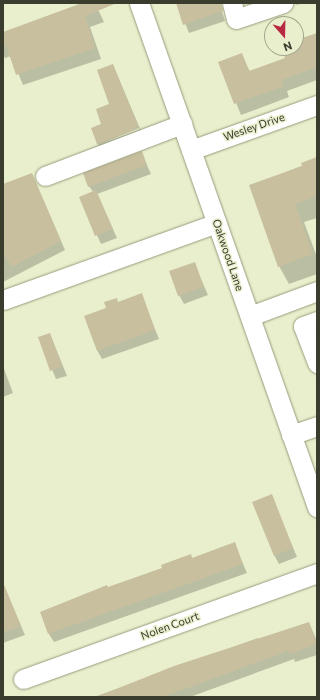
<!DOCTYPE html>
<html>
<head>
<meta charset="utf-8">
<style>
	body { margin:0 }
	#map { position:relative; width:320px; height:700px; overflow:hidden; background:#e9efcd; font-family:Commissioner,sans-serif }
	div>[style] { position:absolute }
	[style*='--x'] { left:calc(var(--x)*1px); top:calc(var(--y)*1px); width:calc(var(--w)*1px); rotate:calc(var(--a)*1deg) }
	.shadow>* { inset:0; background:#0003 }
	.building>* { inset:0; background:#c8bf9f }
	.roads { filter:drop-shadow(0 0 1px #979c7c) drop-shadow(0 0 1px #979c7c) }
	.minor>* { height:19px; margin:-9.5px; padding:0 9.5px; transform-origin:9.5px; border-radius:9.5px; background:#fff }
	span { translate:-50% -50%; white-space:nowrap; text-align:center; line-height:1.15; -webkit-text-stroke:3px #e9efcd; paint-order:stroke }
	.street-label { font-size:11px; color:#3a3c2e }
	.frame { position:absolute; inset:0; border:4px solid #3a3c2e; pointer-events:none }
	.north { position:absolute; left:264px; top:16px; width:40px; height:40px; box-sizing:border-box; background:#e9efcd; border:1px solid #a3a78d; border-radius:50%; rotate:160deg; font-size:11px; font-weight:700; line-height:16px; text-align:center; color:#3a3c2e }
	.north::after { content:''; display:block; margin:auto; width:14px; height:18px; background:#b92841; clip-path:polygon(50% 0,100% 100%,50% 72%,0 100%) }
</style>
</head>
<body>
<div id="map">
	<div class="shadow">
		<i style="clip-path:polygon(85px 3px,95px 3px,104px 22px,90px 27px,101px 59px,23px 85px,11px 56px,5px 58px,3px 54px,3px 33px)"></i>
		<i style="clip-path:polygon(177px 3px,219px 3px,225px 21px,189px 33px)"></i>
		<i style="clip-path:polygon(294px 3px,303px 3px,297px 5px)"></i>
		<i style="clip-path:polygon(317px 34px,317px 80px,287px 91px,289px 97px,241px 115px,220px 63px,242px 55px,250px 72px,287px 58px,283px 48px,296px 48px,296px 41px)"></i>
		<i style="clip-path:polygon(113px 65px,144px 138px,104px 155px,98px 145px,139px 130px,139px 128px,98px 145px,92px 129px,103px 125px,110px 104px)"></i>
		<i style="clip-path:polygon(141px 152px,151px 174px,97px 194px,117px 238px,101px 244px,80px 197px,93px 192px,89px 186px)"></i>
		<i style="clip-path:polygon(317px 160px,317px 218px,304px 222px,317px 257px,317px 274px,289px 284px,279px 266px,250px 186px)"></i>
		<i style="clip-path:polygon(32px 174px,65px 250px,3px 282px,3px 185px)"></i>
		<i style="clip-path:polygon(194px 263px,208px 295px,184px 304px,179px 295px)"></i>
		<i style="clip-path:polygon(141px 294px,159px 339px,102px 359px,97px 350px,108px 309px)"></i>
		<i style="clip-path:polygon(50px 334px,67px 376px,56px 379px,39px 338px)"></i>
		<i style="clip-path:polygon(3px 366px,13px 393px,3px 397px)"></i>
		<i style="clip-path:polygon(271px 495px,297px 557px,279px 564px,274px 555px)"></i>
		<i style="clip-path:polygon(234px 543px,247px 573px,54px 642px,49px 634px,41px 612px,163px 568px,190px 555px,193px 559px)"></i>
		<i style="clip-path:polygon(12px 605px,25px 635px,3px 643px,3px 608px)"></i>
		<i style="clip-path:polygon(309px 623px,317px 641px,317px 655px,295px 662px,294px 659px,190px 697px,94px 697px,258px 638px,259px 641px)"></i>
	</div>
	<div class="building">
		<i style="clip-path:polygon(82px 3px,117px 3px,85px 16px,95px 48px,16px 75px,6px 45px,3px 46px,3px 32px)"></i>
		<i style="clip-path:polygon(176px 3px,221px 3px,223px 11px,183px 25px)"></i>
		<i style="clip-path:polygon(317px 33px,317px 67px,282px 80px,284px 86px,234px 104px,218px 62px,242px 53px,249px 71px,285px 58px,282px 48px,296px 48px,296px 40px)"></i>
		<i style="clip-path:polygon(113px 64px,138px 126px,133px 128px,134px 130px,97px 144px,91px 128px,101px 124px,96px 109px,109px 104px,97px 70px)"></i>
		<i style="clip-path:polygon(142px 151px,147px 165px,88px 187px,83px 173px)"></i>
		<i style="clip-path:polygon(317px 157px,317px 196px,295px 204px,313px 254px,278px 267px,249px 185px,302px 166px,301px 163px)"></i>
		<i style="clip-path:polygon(32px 173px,61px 241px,12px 267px,3px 252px,3px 184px)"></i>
		<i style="clip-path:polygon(96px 190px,113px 229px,95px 236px,79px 197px)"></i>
		<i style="clip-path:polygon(195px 262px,204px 287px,178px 296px,169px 271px)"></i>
		<i style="clip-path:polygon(142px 293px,155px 330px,97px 351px,84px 316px,106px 308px,104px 302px,117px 298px,118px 302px)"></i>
		<i style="clip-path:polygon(50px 333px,62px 367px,50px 371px,38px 337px)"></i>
		<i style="clip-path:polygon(272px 494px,293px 548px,274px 556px,252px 502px)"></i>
		<i style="clip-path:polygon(235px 542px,243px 564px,48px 634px,40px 612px,107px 585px,108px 587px,162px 568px,161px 565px,191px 554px,192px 558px)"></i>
		<i style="clip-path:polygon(3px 582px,21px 626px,3px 632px)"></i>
		<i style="clip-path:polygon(309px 622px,317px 644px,290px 654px,288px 651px,163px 697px,96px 697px,174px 666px)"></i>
	</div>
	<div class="roads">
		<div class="minor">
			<i style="--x:139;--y:3;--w:535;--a:70.55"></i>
			<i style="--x:232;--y:3;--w:16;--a:76"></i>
			<i style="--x:236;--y:19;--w:50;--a:-18.8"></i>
			<i style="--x:191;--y:150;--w:134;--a:-19.7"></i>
			<i style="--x:45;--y:176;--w:147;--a:-20.8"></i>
			<i style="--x:3;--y:300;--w:227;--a:-19.8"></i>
			<i style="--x:250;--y:316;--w:72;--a:-20.5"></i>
			<i style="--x:317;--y:321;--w:15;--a:160"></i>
			<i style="--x:303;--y:326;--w:40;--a:69"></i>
			<i style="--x:291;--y:435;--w:28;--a:-19"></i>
			<i style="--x:23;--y:679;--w:313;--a:-19.8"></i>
		</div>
	</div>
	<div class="street-label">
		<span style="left:254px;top:127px;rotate:-19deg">Wesley Drive</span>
		<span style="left:228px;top:255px;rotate:71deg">Oakwood Lane</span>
		<span style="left:170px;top:626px;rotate:-20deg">Nolen Court</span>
	</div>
	<div class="frame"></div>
	<div class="north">N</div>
</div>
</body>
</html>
